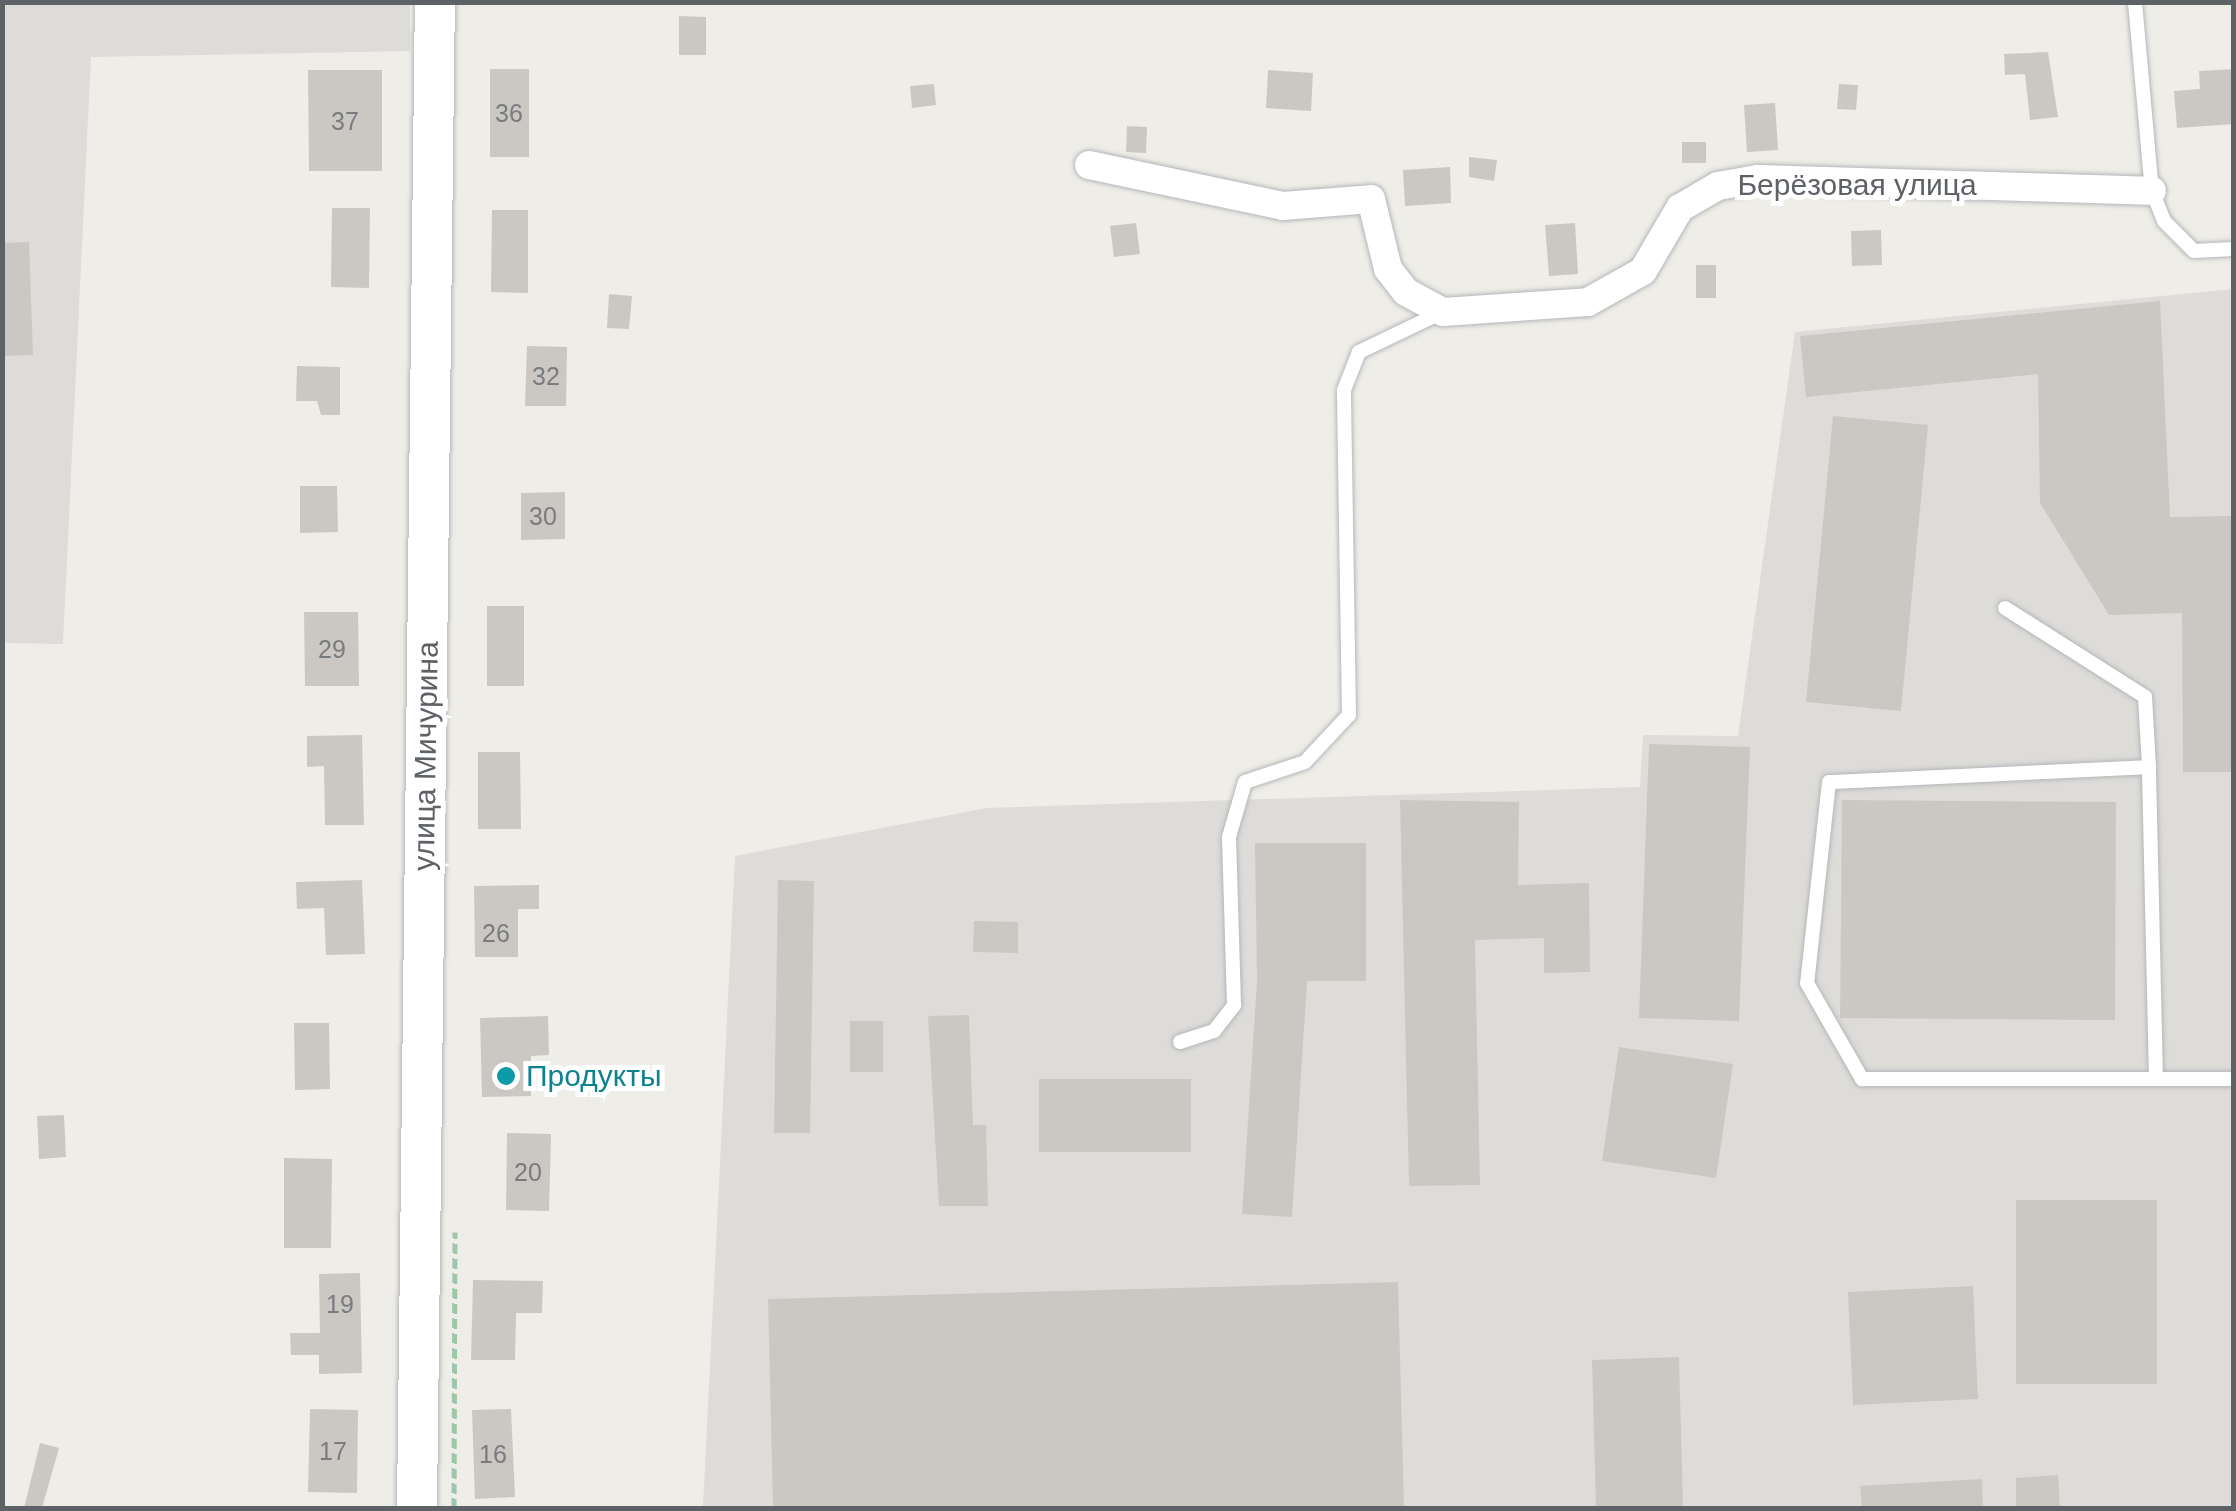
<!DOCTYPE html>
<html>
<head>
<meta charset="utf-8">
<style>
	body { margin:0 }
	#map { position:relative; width:2236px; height:1511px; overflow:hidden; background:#efede7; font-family:Helvetica,sans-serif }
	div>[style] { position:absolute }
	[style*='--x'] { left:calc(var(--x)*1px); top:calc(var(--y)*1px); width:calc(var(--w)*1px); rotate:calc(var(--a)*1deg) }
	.industrial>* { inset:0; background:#dedcd9 }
	.building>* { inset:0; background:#cbc8c4 }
	.path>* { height:5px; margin-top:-2.5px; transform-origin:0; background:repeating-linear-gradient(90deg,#9ec6a8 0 10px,transparent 0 15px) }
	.roads { filter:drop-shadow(0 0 2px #b4b7ba) drop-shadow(0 0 2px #b4b7ba) }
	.lane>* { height:14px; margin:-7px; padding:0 7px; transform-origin:7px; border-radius:7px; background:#fff }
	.street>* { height:28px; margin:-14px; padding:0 14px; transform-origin:14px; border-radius:14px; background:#fff }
	.secondary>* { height:40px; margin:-20px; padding:0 20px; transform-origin:20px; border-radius:20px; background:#fff }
	.dots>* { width:28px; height:28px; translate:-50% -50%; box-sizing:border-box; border:5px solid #fff; border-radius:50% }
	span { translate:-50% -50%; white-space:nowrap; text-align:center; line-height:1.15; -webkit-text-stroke:10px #fff; paint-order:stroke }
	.number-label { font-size:25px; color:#797c7e }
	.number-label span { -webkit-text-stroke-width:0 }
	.street-label { font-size:30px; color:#5e6266 }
	.culture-label { font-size:30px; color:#0d838f }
	.left { translate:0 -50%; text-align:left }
	.frame { position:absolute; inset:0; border:5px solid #5e6266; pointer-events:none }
</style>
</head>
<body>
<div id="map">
	<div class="industrial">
		<i style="clip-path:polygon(3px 3px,410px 3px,410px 51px,91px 57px,63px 644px,3px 643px)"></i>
		<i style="clip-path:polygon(2233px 289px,2233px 1508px,703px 1508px,735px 856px,987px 808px,1640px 787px,1643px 735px,1738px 736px,1795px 332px)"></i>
	</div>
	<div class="building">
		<i style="clip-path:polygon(679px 16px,706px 17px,706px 55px,679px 55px)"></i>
		<i style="clip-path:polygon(2048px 52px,2058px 117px,2030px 120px,2025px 74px,2005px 75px,2004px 54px)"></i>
		<i style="clip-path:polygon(490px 69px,529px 69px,529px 157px,490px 157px)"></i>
		<i style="clip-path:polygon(2234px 69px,2234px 124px,2177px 128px,2174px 91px,2200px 89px,2199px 71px)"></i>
		<i style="clip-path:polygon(308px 70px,382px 70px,382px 171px,309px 171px)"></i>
		<i style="clip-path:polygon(1268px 70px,1313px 73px,1311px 111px,1266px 108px)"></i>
		<i style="clip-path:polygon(934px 84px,936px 105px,912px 108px,910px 86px)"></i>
		<i style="clip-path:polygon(1839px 84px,1858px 85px,1856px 110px,1837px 109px)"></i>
		<i style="clip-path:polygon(1775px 103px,1778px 150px,1747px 152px,1744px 105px)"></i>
		<i style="clip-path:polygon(1127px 126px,1147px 127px,1146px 153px,1126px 152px)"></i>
		<i style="clip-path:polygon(1682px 142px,1706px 142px,1706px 163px,1682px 163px)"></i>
		<i style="clip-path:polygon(1469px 157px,1497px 160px,1494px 181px,1469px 177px)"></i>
		<i style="clip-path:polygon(1450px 167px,1451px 203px,1405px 206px,1403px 170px)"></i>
		<i style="clip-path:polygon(332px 208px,370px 208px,369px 288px,331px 287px)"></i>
		<i style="clip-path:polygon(492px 210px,528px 210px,528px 293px,491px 292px)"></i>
		<i style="clip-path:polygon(1136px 223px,1140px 254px,1114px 257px,1110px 226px)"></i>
		<i style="clip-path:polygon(1575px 223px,1578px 274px,1549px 276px,1545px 225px)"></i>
		<i style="clip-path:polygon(1881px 230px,1882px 265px,1852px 266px,1851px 231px)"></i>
		<i style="clip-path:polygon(29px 242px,33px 355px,2px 356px,2px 243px)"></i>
		<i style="clip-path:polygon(1696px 265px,1716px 265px,1716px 298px,1696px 298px)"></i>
		<i style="clip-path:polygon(609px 294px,632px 296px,629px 329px,607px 328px)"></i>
		<i style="clip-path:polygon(2160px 301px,2170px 517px,2234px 516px,2234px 772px,2183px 772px,2182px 613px,2109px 615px,2040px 503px,2038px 374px,1806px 397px,1800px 336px)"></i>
		<i style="clip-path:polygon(527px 346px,567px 347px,566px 406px,525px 406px)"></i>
		<i style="clip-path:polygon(297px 366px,340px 367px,340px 415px,321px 415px,317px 401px,296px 401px)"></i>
		<i style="clip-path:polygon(1833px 416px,1928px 425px,1901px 711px,1806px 702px)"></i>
		<i style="clip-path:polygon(300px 486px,337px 486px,338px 532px,300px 533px)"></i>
		<i style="clip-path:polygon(565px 492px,565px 539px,521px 540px,521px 493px)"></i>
		<i style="clip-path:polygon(487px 606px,524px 606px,524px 686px,487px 686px)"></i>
		<i style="clip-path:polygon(304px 612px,358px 612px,359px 686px,305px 686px)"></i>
		<i style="clip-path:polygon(362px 735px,364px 825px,325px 825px,324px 766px,307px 767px,307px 736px)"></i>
		<i style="clip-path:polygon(1649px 744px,1750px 747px,1739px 1021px,1639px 1018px)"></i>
		<i style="clip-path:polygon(478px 752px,520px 752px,521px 829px,478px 829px)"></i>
		<i style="clip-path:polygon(1400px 800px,1519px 802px,1518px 885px,1589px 883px,1590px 972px,1544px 973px,1544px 938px,1475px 940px,1480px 1185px,1409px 1186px)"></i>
		<i style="clip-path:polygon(1842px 800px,2116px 802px,2115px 1020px,1840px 1018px)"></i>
		<i style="clip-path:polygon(1255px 843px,1366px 843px,1366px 981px,1307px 981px,1292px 1217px,1242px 1214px,1257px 981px)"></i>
		<i style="clip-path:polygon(362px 880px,365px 954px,326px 955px,324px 908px,297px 909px,296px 882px)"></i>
		<i style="clip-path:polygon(778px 880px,814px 881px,810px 1133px,774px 1133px)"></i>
		<i style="clip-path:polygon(539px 885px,539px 909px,518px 909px,518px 957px,475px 957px,474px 886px)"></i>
		<i style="clip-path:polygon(974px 921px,1018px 922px,1018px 953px,973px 952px)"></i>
		<i style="clip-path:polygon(969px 1015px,973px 1125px,986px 1125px,988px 1206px,939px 1206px,928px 1016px)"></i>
		<i style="clip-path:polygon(548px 1016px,549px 1055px,531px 1056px,531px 1096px,482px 1097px,480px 1018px)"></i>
		<i style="clip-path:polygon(850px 1021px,883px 1021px,883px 1072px,850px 1072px)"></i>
		<i style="clip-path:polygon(294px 1023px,329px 1023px,330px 1089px,295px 1090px)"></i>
		<i style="clip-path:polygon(1619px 1047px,1733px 1064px,1716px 1178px,1602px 1161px)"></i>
		<i style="clip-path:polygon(1039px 1079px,1191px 1079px,1191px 1152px,1039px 1152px)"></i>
		<i style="clip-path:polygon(64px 1115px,66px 1157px,39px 1159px,37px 1116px)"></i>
		<i style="clip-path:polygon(507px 1133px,551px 1134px,549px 1211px,506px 1210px)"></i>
		<i style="clip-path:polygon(284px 1158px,332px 1159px,331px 1248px,284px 1248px)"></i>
		<i style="clip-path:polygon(2016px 1200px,2157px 1200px,2157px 1384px,2016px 1384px)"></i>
		<i style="clip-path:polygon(360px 1273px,362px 1373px,319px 1374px,319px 1355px,291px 1355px,290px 1333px,320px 1333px,319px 1274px)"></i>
		<i style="clip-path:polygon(473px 1280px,543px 1281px,542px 1313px,516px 1313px,515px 1360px,471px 1360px)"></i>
		<i style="clip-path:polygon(1398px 1282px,1404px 1508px,773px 1508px,768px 1299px)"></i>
		<i style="clip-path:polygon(1973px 1286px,1978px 1399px,1853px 1405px,1848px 1292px)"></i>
		<i style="clip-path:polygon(1679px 1357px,1683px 1508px,1596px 1508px,1592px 1360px)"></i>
		<i style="clip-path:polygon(310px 1409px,358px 1410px,357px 1493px,308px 1492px)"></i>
		<i style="clip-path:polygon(511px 1409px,515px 1497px,475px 1499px,472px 1410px)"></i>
		<i style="clip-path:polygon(40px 1443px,59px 1448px,42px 1508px,24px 1508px)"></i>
		<i style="clip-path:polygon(2058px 1475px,2060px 1508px,2016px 1508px,2016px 1478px)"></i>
		<i style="clip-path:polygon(1982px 1479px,1983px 1508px,1862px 1508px,1860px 1486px)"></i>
	</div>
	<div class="path">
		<i style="--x:454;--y:1508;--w:276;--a:-89.8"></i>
	</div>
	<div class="roads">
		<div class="lane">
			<i style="--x:2135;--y:2;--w:190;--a:84.9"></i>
			<i style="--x:2152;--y:191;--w:32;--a:68"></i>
			<i style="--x:2164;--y:221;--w:42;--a:45"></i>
			<i style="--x:2194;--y:251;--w:40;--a:-2.9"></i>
			<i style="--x:2005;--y:608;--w:166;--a:32.4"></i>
			<i style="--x:2145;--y:697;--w:70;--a:86.7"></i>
			<i style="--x:1180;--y:1042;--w:36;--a:-18"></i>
			<i style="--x:1214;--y:1031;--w:33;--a:-52"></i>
			<i style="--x:1234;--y:1005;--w:168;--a:-91.7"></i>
			<i style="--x:1229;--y:837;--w:57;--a:-73.8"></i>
			<i style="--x:1245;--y:782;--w:63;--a:-18.4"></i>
			<i style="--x:1305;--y:762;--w:64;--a:-46.9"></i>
			<i style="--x:1349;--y:715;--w:325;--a:-90.9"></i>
			<i style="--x:1344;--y:390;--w:41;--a:-68.5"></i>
			<i style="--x:1359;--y:352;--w:92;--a:-25.7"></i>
			<i style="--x:2156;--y:1079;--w:312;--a:-91.3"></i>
			<i style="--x:2149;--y:767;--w:320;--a:177.3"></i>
			<i style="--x:1829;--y:782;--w:202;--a:96.2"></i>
			<i style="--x:1807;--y:983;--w:111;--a:60.2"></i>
			<i style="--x:1862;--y:1079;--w:372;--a:0"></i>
		</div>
		<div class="street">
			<i style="--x:1089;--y:165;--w:198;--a:11.9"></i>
			<i style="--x:1283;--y:206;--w:88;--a:-4.5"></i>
			<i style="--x:1371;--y:199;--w:72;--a:76.3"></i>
			<i style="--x:1388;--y:269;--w:29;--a:52"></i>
			<i style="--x:1406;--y:292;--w:42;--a:28.4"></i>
			<i style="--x:1443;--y:312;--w:145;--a:-3.9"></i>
			<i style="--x:1588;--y:302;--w:63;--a:-29.4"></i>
			<i style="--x:1643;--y:271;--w:73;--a:-59.6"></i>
			<i style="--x:1680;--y:208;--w:44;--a:-30.1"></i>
			<i style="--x:1718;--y:186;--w:40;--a:-10"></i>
			<i style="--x:1757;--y:179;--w:395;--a:1.7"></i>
		</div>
		<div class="secondary">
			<i style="--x:417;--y:1508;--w:1506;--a:-89.32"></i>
		</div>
	</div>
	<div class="dots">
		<i style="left:506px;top:1076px;background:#0f9aa8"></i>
	</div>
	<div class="number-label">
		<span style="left:509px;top:113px">36</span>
		<span style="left:345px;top:121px">37</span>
		<span style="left:546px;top:376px">32</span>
		<span style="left:543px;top:516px">30</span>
		<span style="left:332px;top:649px">29</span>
		<span style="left:496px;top:933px">26</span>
		<span style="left:528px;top:1172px">20</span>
		<span style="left:340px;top:1304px">19</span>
		<span style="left:333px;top:1451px">17</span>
		<span style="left:493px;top:1454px">16</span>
	</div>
	<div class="street-label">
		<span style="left:1857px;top:185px">Берёзовая улица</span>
		<span style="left:426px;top:756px;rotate:-89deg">улица Мичурина</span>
	</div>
	<div class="culture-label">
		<span class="left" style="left:526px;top:1076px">Продукты</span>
	</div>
	<div class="frame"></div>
</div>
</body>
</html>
